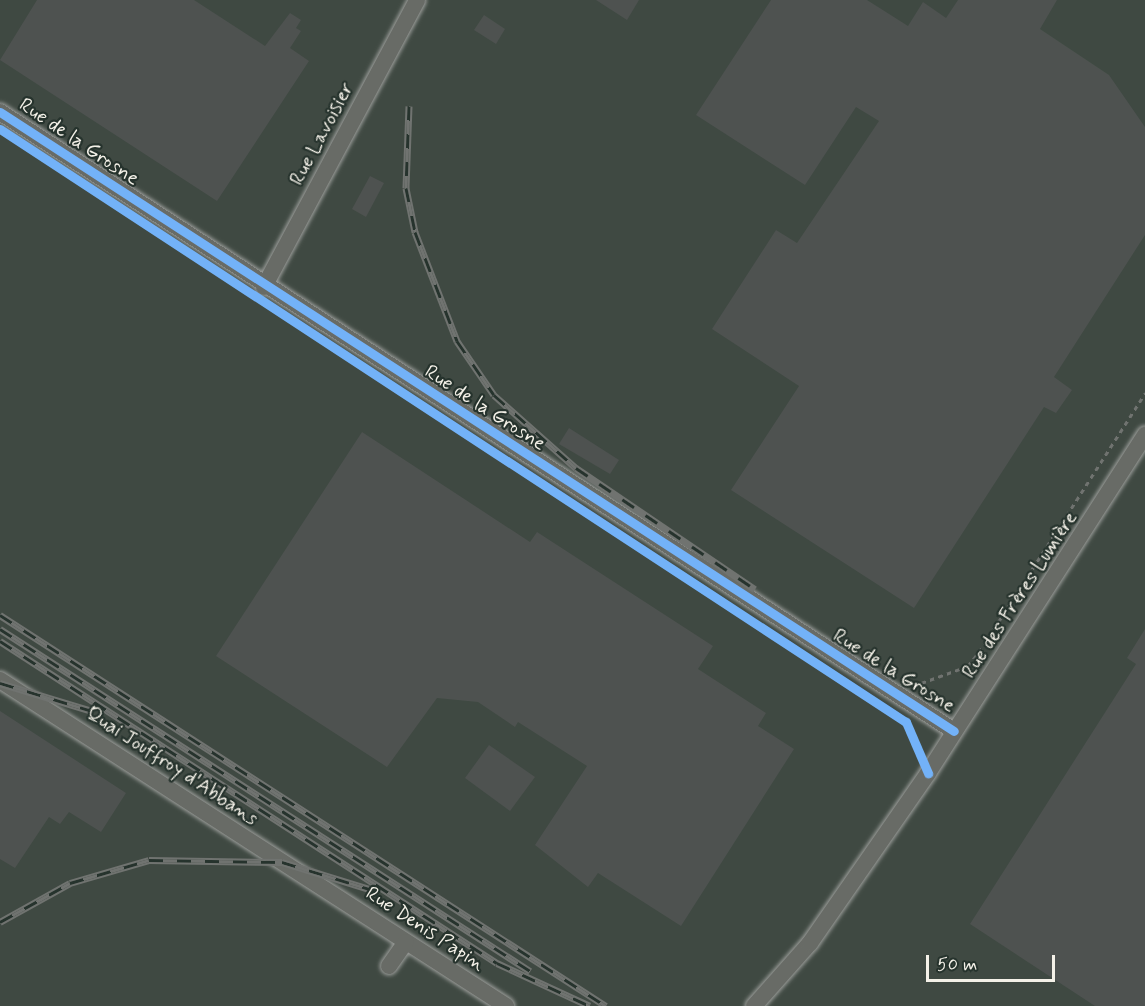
<!DOCTYPE html>
<html>
<head>
<meta charset="utf-8">
<style>
	body { margin:0 }
	#map { position:relative; width:1145px; height:1006px; overflow:hidden; background:#353b38; font-family:Mynerve,sans-serif }
	div>[style] { position:absolute }
	[style*='--x'] { left:calc(var(--x)*1px); top:calc(var(--y)*1px); width:calc(var(--w)*1px); rotate:calc(var(--a)*1deg) }
	.built>* { inset:0; background:#3f4942 }
	.building>* { inset:0; background:#4e5250 }
	.path>* { height:3px; margin-top:-1.5px; transform-origin:0; background:repeating-linear-gradient(90deg,#707370 0 4.5px,transparent 0 9px) }
	.roads { filter:drop-shadow(0 0 2px #9c9e9b) drop-shadow(0 0 2px #9c9e9b) }
	.minor>* { height:16px; margin:-8px; padding:0 8px; transform-origin:8px; border-radius:8px; background:#686b66 }
	.rail>* { height:7px; margin-top:-3.5px; transform-origin:0; background:repeating-linear-gradient(90deg,#26332d 0 14px,#707370 0 28px); box-sizing:border-box; border-block:2px solid #707370 }
	.cycleway>* { height:9px; margin:-4.5px; padding:0 4.5px; transform-origin:4.5px; border-radius:4.5px; background:#73b2f8 }
	span { translate:-50% -50%; white-space:nowrap; text-align:center; line-height:1.15; -webkit-text-stroke:4.5px #26332d; paint-order:stroke }
	.street-label { font-size:20px; color:#f4f1e8 }
	.scale { position:absolute; left:926px; top:955px; width:129px; height:27px; box-sizing:border-box; border:3px solid #f4f1e8; border-top:0; padding-left:8px; font-size:18px; line-height:21px; white-space:nowrap; color:#f4f1e8; -webkit-text-stroke:4px #26332d; paint-order:stroke }
</style>
</head>
<body>
<div id="map">
	<div class="built">
		<i style="clip-path:polygon(0 0,1145px 0,1145px 1006px,0 1006px)"></i>
	</div>
	<div class="building">
		<i style="clip-path:polygon(37px 0,194px 0,265px 46px,290px 13px,301px 20px,296px 28px,301px 31px,290px 48px,309px 61px,217px 201px,0 60px)"></i>
		<i style="clip-path:polygon(596px 0,639px 0,627px 20px)"></i>
		<i style="clip-path:polygon(771px 0,867px 0,908px 26px,923px 2px,946px 18px,958px 0,1057px 0,1040px 29px,1109px 75px,1145px 127px,1145px 235px,1054px 377px,1072px 390px,1056px 413px,1044px 407px,914px 608px,731px 490px,799px 386px,712px 329px,776px 230px,797px 243px,879px 121px,856px 107px,805px 185px,696px 115px)"></i>
		<i style="clip-path:polygon(484px 15px,505px 29px,496px 44px,474px 30px)"></i>
		<i style="clip-path:polygon(370px 176px,384px 183px,366px 217px,352px 209px)"></i>
		<i style="clip-path:polygon(569px 428px,619px 460px,610px 474px,559px 444px)"></i>
		<i style="clip-path:polygon(362px 432px,530px 542px,537px 532px,713px 646px,698px 669px,766px 713px,758px 726px,794px 749px,681px 926px,598px 873px,588px 887px,535px 845px,587px 766px,518px 722px,515px 727px,478px 702px,437px 698px,387px 767px,216px 656px)"></i>
		<i style="clip-path:polygon(1145px 629px,1145px 1006px,1095px 1006px,970px 924px,1136px 664px,1127px 658px)"></i>
		<i style="clip-path:polygon(0 711px,126px 793px,101px 832px,69px 812px,60px 824px,49px 817px,15px 868px,0 859px)"></i>
		<i style="clip-path:polygon(489px 745px,535px 777px,510px 811px,465px 778px)"></i>
	</div>
	<div class="path">
		<i style="--x:913;--y:686;--w:59;--a:-20"></i>
		<i style="--x:968;--y:666;--w:18;--a:-52"></i>
		<i style="--x:979;--y:652;--w:308;--a:-57.3"></i>
	</div>
	<div class="roads">
		<div class="minor">
			<i style="--x:0;--y:112;--w:1137;--a:32.98"></i>
			<i style="--x:264;--y:287;--w:325;--a:-61.9"></i>
			<i style="--x:0;--y:680;--w:602;--a:32.79"></i>
			<i style="--x:389;--y:966;--w:29;--a:-55"></i>
			<i style="--x:754;--y:1006;--w:84;--a:-48.4"></i>
			<i style="--x:810;--y:943;--w:207;--a:-55.2"></i>
			<i style="--x:928;--y:773;--w:402;--a:-57.3"></i>
		</div>
	</div>
	<div class="rail">
		<i style="--x:409;--y:106;--w:82;--a:92.1"></i>
		<i style="--x:406;--y:188;--w:45;--a:78.4"></i>
		<i style="--x:415;--y:232;--w:117;--a:68.9"></i>
		<i style="--x:457;--y:341;--w:65;--a:55.6"></i>
		<i style="--x:494;--y:395;--w:110;--a:41.7"></i>
		<i style="--x:576;--y:468;--w:216;--a:34.1"></i>
		<i style="--x:0;--y:615;--w:721;--a:32.83"></i>
		<i style="--x:0;--y:629;--w:631;--a:32.83"></i>
		<i style="--x:0;--y:641;--w:592;--a:32.94"></i>
		<i style="--x:497;--y:963;--w:102;--a:24.8"></i>
		<i style="--x:0;--y:683;--w:96;--a:16.9"></i>
		<i style="--x:0;--y:922;--w:80;--a:-29.1"></i>
		<i style="--x:70;--y:883;--w:82;--a:-16.2"></i>
		<i style="--x:149;--y:860;--w:133;--a:0.9"></i>
		<i style="--x:282;--y:862;--w:91;--a:17.2"></i>
	</div>
	<div class="cycleway">
		<i style="--x:0;--y:112;--w:1137;--a:32.98"></i>
		<i style="--x:0;--y:129;--w:1083;--a:33.21"></i>
		<i style="--x:906;--y:722;--w:56;--a:66.7"></i>
	</div>
	<div class="street-label">
		<span style="left:322px;top:134px;rotate:-62deg">Rue Lavoisier</span>
		<span style="left:79px;top:142px;rotate:34deg">Rue de la Grosne</span>
		<span style="left:485px;top:408px;rotate:33deg">Rue de la Grosne</span>
		<span style="left:1020px;top:595px;rotate:-57deg">Rue des Frères Lumière</span>
		<span style="left:894px;top:671px;rotate:32deg">Rue de la Grosne</span>
		<span style="left:172px;top:766px;rotate:33deg">Quai Jouffroy d'Abbans</span>
		<span style="left:425px;top:929px;rotate:33deg">Rue Denis Papin</span>
	</div>
	<div class="scale">50 m</div>
</div>
</body>
</html>
